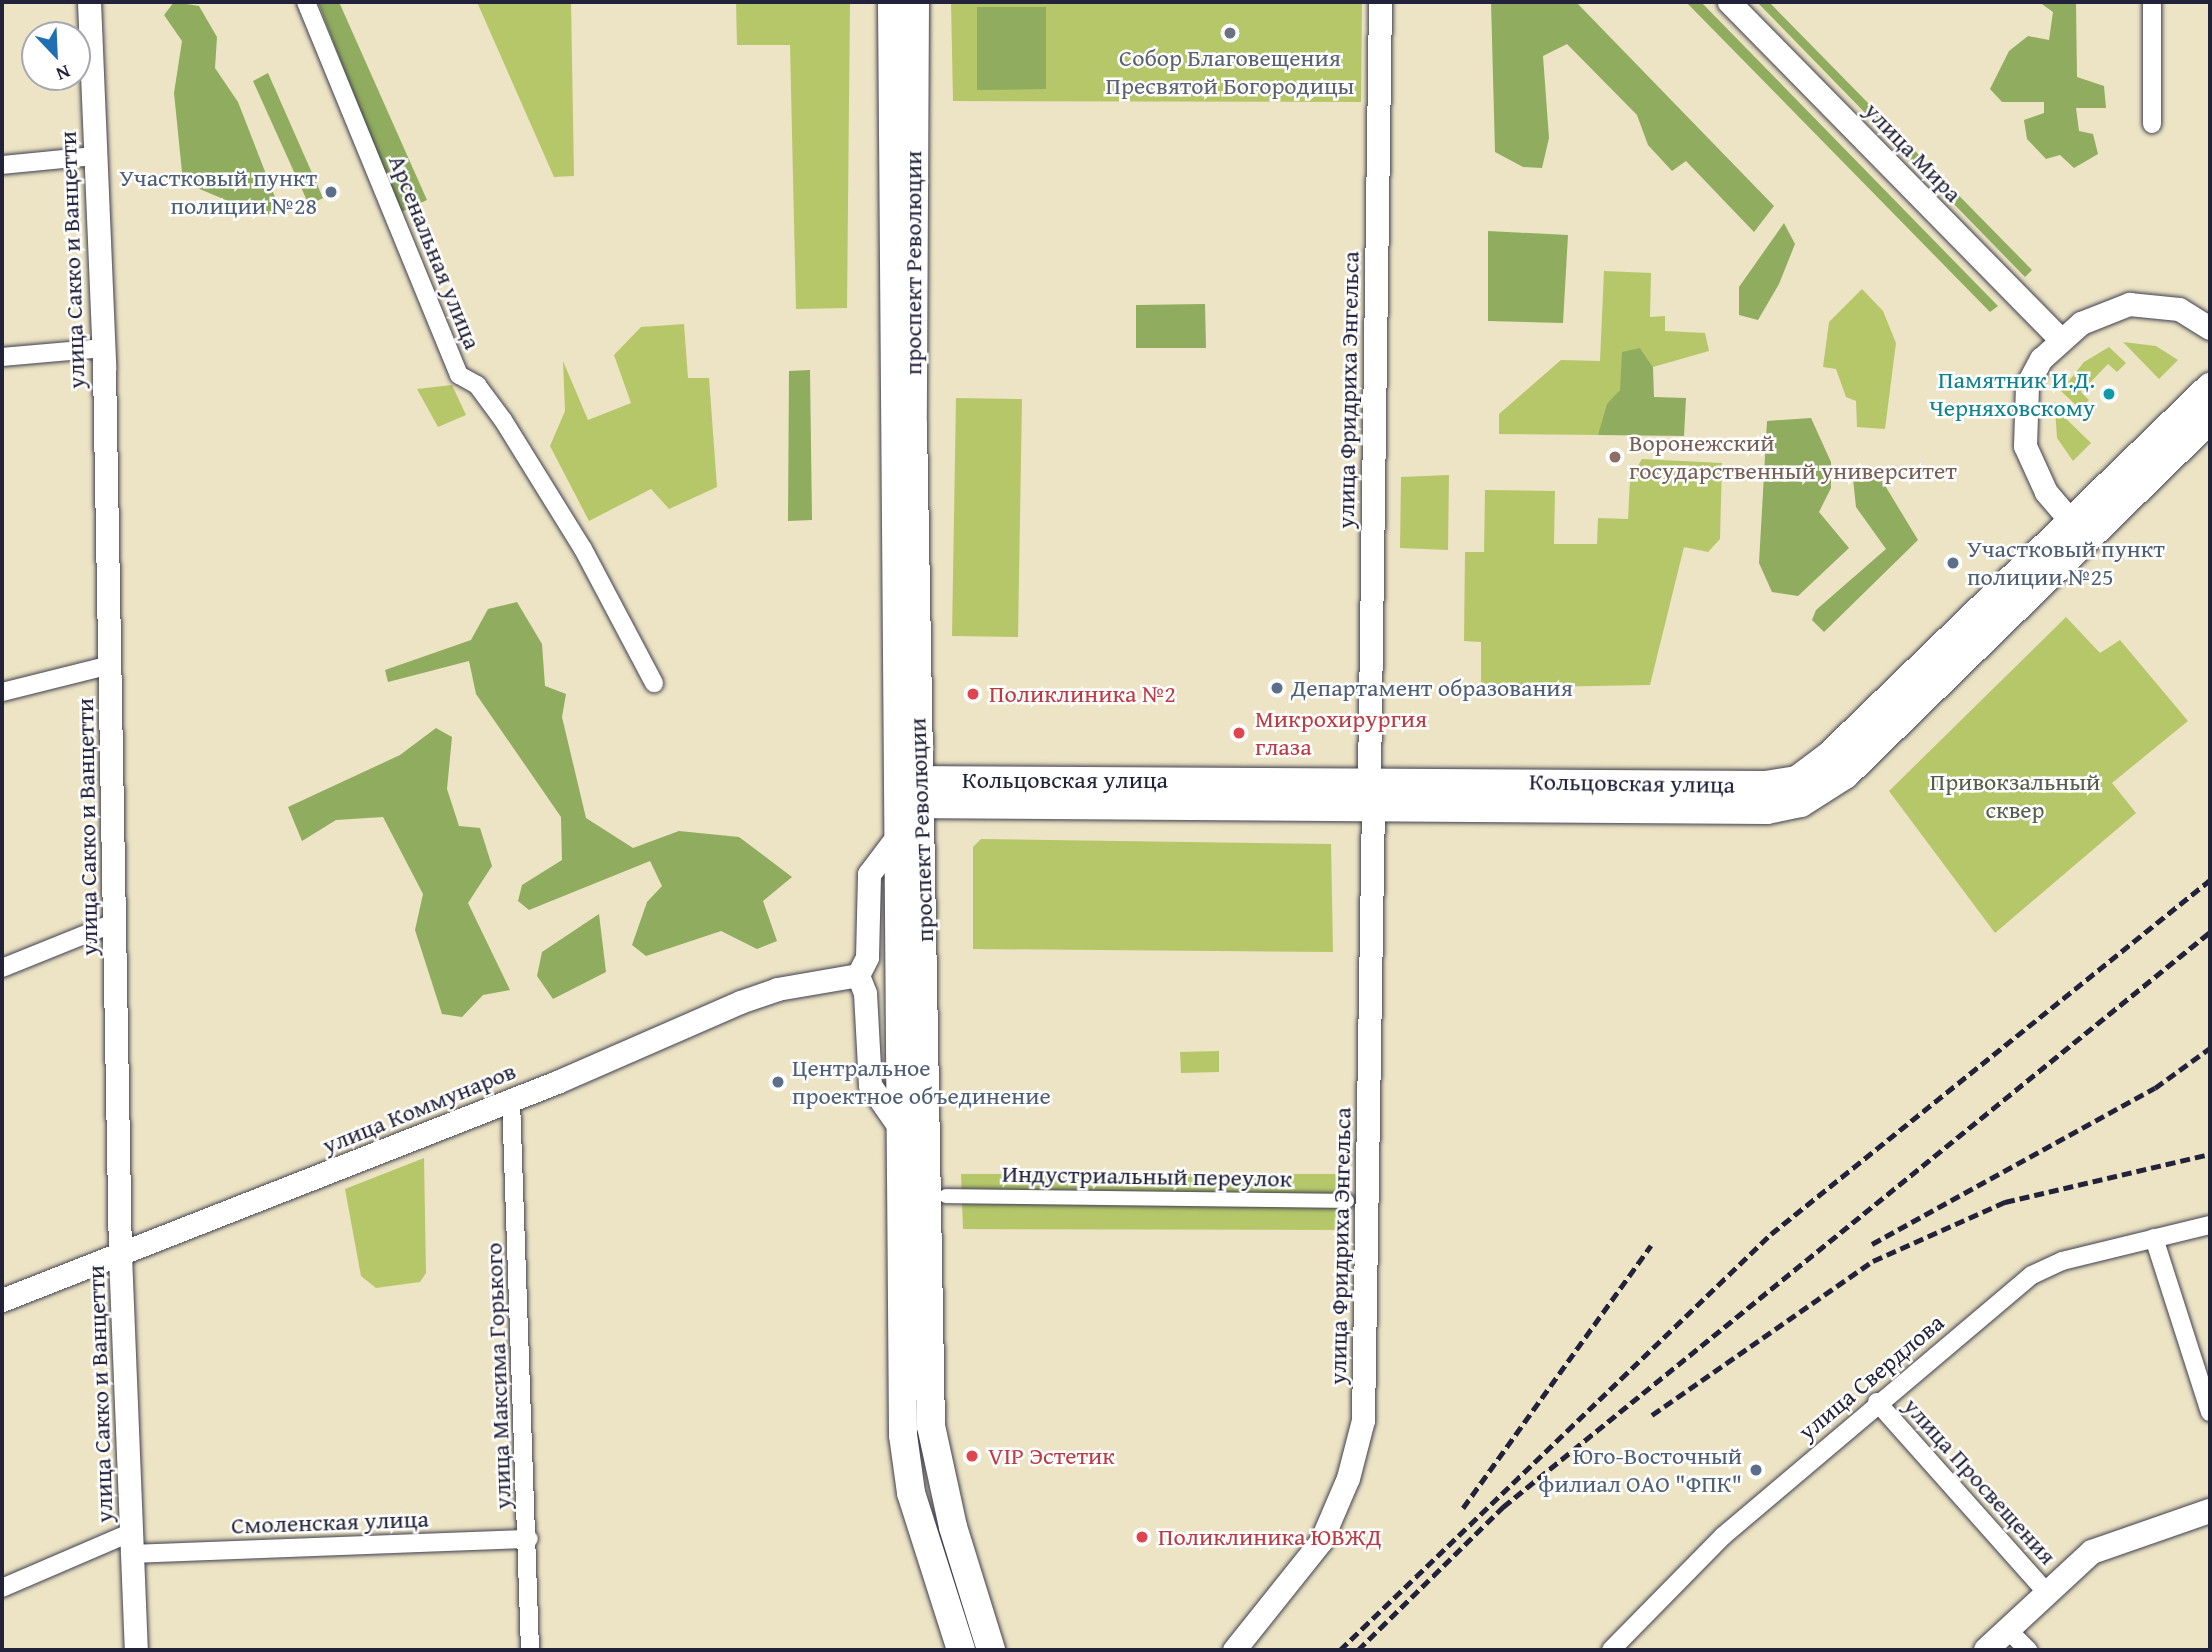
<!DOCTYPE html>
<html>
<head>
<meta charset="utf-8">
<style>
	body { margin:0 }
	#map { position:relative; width:2212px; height:1652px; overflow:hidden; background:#ece4c4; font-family:"Gentium Book Plus",serif }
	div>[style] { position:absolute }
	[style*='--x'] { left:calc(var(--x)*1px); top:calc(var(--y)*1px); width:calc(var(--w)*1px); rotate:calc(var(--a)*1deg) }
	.green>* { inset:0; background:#b6c76a }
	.forest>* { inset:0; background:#90ac5e }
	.roads { filter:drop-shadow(0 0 2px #403f50) drop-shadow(0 0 2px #403f50) }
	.pedestrian>* { height:14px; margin:-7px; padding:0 7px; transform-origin:7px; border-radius:7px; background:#fff }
	.minor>* { height:18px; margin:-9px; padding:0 9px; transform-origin:9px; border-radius:9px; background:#fff }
	.tertiary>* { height:23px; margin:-11.5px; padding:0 11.5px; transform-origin:11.5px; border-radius:11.5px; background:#fff }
	.secondary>* { height:24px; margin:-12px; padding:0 12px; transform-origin:12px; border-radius:12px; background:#fff }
	.primary>* { height:28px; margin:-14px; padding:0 14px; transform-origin:14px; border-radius:14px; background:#fff }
	.rail>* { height:5px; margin-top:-2.5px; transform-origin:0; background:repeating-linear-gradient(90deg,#22223b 0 10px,transparent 0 15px) }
	.dots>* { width:19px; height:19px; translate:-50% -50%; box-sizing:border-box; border:4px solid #fff; border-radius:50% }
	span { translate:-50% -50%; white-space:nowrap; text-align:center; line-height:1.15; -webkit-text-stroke:5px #fff; paint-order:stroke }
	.worship-label { font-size:24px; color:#5b616d }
	.street-label { font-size:24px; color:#22223b }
	.service-label { font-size:24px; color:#4e5e75 }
	.right { translate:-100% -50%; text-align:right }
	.left { translate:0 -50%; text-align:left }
	.culture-label { font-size:24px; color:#0d838f }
	.education-label { font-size:24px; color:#785e54 }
	.health-label { font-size:24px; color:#be3a42 }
	.park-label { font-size:24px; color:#565c4b }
	.frame { position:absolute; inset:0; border:4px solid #22223b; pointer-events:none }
	.north { position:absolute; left:21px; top:21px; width:70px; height:70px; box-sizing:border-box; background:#fff; border:2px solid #a7a7b1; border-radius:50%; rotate:157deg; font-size:19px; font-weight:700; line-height:28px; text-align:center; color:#22223b }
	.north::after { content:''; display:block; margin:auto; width:24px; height:32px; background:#1f6fb2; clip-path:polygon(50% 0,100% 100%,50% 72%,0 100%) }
</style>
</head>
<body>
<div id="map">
	<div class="green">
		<i style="clip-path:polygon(477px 2px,571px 2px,574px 176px,554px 177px)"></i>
		<i style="clip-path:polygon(736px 2px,850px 2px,847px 308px,796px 309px,790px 45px,737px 45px)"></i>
		<i style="clip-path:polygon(951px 2px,1362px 2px,1361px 102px,953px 101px)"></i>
		<i style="clip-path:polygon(1604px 271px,1651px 273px,1650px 317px,1665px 316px,1665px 331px,1705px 333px,1709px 351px,1653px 367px,1640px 348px,1598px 435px,1499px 434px,1499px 414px,1561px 360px,1600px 361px)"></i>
		<i style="clip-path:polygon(1862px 289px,1883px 311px,1896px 343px,1885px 429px,1857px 427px,1856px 401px,1846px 397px,1836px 369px,1823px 367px,1829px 322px)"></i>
		<i style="clip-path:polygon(684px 324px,688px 378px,709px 378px,717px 487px,669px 509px,651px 489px,589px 521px,550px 446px,565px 411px,563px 361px,588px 420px,631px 403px,614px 355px,641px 327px)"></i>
		<i style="clip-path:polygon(2123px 342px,2156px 346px,2178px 360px,2159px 379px)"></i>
		<i style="clip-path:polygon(2109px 347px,2126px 363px,2117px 372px,2108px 364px,2081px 392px,2089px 400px,2080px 409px,2061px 391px,2084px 362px)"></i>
		<i style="clip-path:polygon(452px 385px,466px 415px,438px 427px,417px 389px)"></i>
		<i style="clip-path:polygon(956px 398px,1022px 399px,1018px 637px,952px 636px)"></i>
		<i style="clip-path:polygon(2055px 408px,2091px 443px,2073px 461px,2057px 438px)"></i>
		<i style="clip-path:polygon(1642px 459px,1722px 463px,1720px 539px,1708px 552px,1684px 547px,1650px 685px,1481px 688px,1481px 642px,1464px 641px,1465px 552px,1484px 552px,1485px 490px,1555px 491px,1554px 544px,1597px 544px,1598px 518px,1628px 519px,1630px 479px)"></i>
		<i style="clip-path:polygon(1449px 475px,1448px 550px,1400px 548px,1401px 477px)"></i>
		<i style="clip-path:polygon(2066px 617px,2100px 653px,2120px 640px,2188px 721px,2112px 783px,2136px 813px,1995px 933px,1889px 791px)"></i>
		<i style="clip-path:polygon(981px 839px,1331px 844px,1333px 952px,973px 949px,973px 847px)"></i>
		<i style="clip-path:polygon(1219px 1051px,1219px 1072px,1181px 1073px,1180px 1052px)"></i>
		<i style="clip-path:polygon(424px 1158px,426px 1273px,420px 1282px,376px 1288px,361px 1276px,345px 1189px)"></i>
		<i style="clip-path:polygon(961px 1174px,1339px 1174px,1338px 1230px,963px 1229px)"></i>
	</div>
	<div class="forest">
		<i style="clip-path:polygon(174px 2px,199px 6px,217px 37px,215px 68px,238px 102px,280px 210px,264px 216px,183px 182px,174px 93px,182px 41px,164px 15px)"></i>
		<i style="clip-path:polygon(318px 2px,339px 2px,427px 200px,399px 213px)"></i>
		<i style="clip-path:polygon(1491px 2px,1576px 2px,1774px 206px,1754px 232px,1686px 161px,1672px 171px,1648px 145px,1637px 115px,1567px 44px,1543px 56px,1549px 138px,1542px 168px,1523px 167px,1495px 152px)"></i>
		<i style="clip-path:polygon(1686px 2px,1701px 2px,1998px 306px,1990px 312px)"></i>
		<i style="clip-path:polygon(1757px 2px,1769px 2px,2032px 270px,2025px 277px)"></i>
		<i style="clip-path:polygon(2039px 2px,2076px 2px,2077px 77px,2104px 86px,2106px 108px,2076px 108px,2079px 131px,2093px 134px,2098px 154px,2074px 168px,2060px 155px,2046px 159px,2027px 139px,2024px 120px,2044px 113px,2044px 102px,2002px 102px,1990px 89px,2009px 51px,2028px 36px,2049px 40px,2053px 12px)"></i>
		<i style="clip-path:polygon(977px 7px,1046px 7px,1046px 89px,977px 90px)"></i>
		<i style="clip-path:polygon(268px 73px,323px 198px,309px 205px,253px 81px)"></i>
		<i style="clip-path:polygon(1784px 223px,1795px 244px,1779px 284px,1758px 320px,1739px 315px,1739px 287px)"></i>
		<i style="clip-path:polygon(1488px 231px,1568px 235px,1563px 323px,1488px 321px)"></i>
		<i style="clip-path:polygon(1205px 304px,1206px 348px,1136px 348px,1136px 305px)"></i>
		<i style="clip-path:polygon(1640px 348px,1653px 367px,1654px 397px,1686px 398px,1684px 436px,1598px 435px,1607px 404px,1620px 390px,1622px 352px)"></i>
		<i style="clip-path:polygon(810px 370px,812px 520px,788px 521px,789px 371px)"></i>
		<i style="clip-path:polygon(1811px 418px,1831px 462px,1831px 488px,1819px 512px,1849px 548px,1798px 596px,1772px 592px,1759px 563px,1767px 421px)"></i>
		<i style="clip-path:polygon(1875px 469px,1918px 540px,1824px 632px,1812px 620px,1816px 610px,1886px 549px,1856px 507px,1853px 479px)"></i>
		<i style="clip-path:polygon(517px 602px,542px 644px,545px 686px,566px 694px,562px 717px,586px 818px,633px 848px,679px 831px,739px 837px,792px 877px,763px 901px,777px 941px,757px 949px,721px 931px,646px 956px,632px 945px,647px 902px,662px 886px,650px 861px,529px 910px,518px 901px,522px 885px,562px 860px,561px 817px,476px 694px,469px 661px,388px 682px,385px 670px,471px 640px,488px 609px)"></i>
		<i style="clip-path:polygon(436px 728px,452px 737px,447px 789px,459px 826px,480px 828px,492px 866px,468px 903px,510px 990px,483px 995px,462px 1017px,442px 1014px,415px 930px,423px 894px,383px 817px,336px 820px,302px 841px,288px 807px,400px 755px)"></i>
		<i style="clip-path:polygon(599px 914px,606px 972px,553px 999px,537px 976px,542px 952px)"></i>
	</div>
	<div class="roads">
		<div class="pedestrian">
			<i style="--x:946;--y:1196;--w:401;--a:0.7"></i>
		</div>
		<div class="minor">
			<i style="--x:306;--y:2;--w:403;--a:67.7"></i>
			<i style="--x:459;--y:375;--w:21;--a:29"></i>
			<i style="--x:477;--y:385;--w:44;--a:53.4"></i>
			<i style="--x:503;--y:420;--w:152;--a:58.2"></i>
			<i style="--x:583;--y:549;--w:152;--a:62.1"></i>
			<i style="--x:2152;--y:124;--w:122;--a:-90"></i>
			<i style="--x:2;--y:165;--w:91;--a:-5.6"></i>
			<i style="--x:2;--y:357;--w:102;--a:-5"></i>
			<i style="--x:2;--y:692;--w:111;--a:-14"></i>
			<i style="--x:2;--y:968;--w:123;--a:-22"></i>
			<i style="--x:511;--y:1100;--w:550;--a:88.02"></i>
			<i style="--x:2154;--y:1238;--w:183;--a:72.2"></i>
			<i style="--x:1877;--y:1402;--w:254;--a:48.3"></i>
			<i style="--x:133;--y:1554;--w:396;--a:-2.2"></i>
			<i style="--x:2;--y:1588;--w:142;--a:-23.3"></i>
			<i style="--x:2007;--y:1629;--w:30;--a:45"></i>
			<i style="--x:1611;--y:1650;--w:160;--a:-45.5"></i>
			<i style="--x:1723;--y:1536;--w:404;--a:-40.2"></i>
			<i style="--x:2032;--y:1275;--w:33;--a:-25"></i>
			<i style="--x:2062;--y:1261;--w:152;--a:-13.7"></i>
		</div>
		<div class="tertiary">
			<i style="--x:89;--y:2;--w:365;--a:87.6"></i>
			<i style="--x:104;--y:367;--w:888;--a:88.97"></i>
			<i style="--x:120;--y:1255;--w:395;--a:87.7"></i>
			<i style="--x:1729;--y:2;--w:471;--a:45.5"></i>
			<i style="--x:2081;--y:533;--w:54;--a:-130.5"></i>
			<i style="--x:2046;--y:492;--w:51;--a:-114.5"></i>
			<i style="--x:2025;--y:446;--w:61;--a:-88.1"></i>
			<i style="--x:2027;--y:385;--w:30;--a:-62"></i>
			<i style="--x:2041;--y:359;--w:54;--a:-42"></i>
			<i style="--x:2081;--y:323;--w:52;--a:-21.6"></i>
			<i style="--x:2129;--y:304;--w:50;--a:5.7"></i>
			<i style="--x:2179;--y:309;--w:36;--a:32"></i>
			<i style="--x:1369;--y:778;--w:776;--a:-89.19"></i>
			<i style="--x:858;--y:975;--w:19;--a:69"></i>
			<i style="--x:865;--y:993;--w:92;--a:86.9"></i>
			<i style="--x:870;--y:1085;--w:52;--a:55.1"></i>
			<i style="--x:858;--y:975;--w:20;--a:-63"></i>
			<i style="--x:867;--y:957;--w:83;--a:-88.6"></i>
			<i style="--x:869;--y:874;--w:46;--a:-52.9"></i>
			<i style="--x:2;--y:1300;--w:596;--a:-21.44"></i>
			<i style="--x:557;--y:1082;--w:200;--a:-23.6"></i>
			<i style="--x:740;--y:1002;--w:39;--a:-19"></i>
			<i style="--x:777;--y:989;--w:82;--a:-9.8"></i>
			<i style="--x:1234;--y:1650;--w:139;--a:-51.4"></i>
			<i style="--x:1321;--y:1541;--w:69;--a:-66.8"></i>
			<i style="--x:1348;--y:1478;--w:60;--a:-75.5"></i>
			<i style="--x:1363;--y:1420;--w:616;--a:-89.07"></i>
		</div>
		<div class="secondary">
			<i style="--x:1986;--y:1650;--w:144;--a:-42.8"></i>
			<i style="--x:2092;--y:1552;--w:125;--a:-19.2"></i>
		</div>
		<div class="primary">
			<i style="--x:892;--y:2;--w:1433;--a:89.56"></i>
			<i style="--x:903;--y:1435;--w:59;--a:82.1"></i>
			<i style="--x:911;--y:1493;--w:165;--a:72.3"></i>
			<i style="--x:915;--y:2;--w:423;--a:90.3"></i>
			<i style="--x:913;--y:425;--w:1001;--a:88.97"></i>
			<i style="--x:931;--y:1426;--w:103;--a:77.7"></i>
			<i style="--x:953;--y:1527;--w:129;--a:72.8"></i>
			<i style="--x:901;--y:780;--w:864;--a:0.33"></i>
			<i style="--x:1765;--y:785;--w:32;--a:-9"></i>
			<i style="--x:1797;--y:780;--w:39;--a:-37"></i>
			<i style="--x:1828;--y:757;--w:532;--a:-44.09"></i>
			<i style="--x:904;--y:804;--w:863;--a:0.4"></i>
			<i style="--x:1767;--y:810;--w:35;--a:-12"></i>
			<i style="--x:1801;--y:803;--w:52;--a:-32.5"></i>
			<i style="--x:1845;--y:775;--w:510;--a:-44.28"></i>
		</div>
	</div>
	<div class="rail">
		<i style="--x:1872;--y:1244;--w:323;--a:-28.9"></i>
		<i style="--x:2155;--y:1088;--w:68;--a:-36"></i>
		<i style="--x:1652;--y:1415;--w:269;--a:-34.9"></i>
		<i style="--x:1873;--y:1261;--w:145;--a:-24.1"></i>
		<i style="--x:2005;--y:1202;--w:211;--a:-13.2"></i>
		<i style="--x:1463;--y:1508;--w:323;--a:-54.4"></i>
		<i style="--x:1340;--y:1650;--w:599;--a:-43.99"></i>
		<i style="--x:1771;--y:1234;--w:564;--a:-38.88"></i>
		<i style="--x:1358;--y:1650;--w:204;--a:-44.6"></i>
		<i style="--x:1503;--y:1507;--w:911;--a:-39.12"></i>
	</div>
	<div class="dots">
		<i style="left:1230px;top:33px;background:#6b7280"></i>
		<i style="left:331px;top:192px;background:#5c6f8a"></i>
		<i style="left:2109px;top:394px;background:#0f9aa8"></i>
		<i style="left:1615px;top:457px;background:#8d6e63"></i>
		<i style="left:1953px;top:563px;background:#5c6f8a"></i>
		<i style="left:1277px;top:688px;background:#5c6f8a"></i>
		<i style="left:973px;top:694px;background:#e0444e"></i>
		<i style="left:1239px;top:733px;background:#e0444e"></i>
		<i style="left:778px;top:1082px;background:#5c6f8a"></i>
		<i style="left:972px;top:1456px;background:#e0444e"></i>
		<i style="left:1756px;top:1470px;background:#5c6f8a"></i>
		<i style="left:1142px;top:1537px;background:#e0444e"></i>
	</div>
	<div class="worship-label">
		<span style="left:1230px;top:72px">Собор Благовещения<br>Пресвятой Богородицы</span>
	</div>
	<div class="street-label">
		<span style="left:1913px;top:152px;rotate:46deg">улица Мира</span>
		<span style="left:435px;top:252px;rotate:68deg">Арсенальная улица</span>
		<span style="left:72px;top:260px;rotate:-92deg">улица Сакко и Ванцетти</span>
		<span style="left:913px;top:263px;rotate:-90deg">проспект Революции</span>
		<span style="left:1348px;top:390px;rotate:-89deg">улица Фридриха Энгельса</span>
		<span style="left:1065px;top:780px">Кольцовская улица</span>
		<span style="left:1632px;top:783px;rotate:1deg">Кольцовская улица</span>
		<span style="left:87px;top:827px;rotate:-91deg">улица Сакко и Ванцетти</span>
		<span style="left:921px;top:830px;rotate:-92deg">проспект Революции</span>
		<span style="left:419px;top:1108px;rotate:-22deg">улица Коммунаров</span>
		<span style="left:1147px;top:1176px;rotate:1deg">Индустриальный переулок</span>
		<span style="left:1340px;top:1246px;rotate:-89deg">улица Фридриха Энгельса</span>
		<span style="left:498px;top:1376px;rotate:-92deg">улица Максима Горького</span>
		<span style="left:1871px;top:1377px;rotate:-40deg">улица Свердлова</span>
		<span style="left:100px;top:1394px;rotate:-92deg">улица Сакко и Ванцетти</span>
		<span style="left:1980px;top:1481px;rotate:48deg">улица Просвещения</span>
		<span style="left:330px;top:1522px;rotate:-2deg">Смоленская улица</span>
	</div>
	<div class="service-label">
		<span class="right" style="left:317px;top:192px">Участковый пункт<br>полиции №28</span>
		<span class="left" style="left:1967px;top:563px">Участковый пункт<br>полиции №25</span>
		<span class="left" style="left:1291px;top:688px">Департамент образования</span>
		<span class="left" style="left:792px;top:1082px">Центральное<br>проектное объединение</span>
		<span class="right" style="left:1742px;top:1470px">Юго-Восточный<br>филиал ОАО "ФПК"</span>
	</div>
	<div class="culture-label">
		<span class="right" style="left:2095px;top:394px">Памятник И.Д.<br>Черняховскому</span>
	</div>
	<div class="education-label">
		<span class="left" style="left:1629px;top:457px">Воронежский<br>государственный университет</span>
	</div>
	<div class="health-label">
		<span class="left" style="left:989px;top:694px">Поликлиника №2</span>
		<span class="left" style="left:1255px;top:733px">Микрохирургия<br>глаза</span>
		<span class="left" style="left:988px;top:1456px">VIP Эстетик</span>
		<span class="left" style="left:1158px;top:1537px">Поликлиника ЮВЖД</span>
	</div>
	<div class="park-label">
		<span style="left:2015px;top:796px">Привокзальный<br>сквер</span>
	</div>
	<div class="frame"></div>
	<div class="north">N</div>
</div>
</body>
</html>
